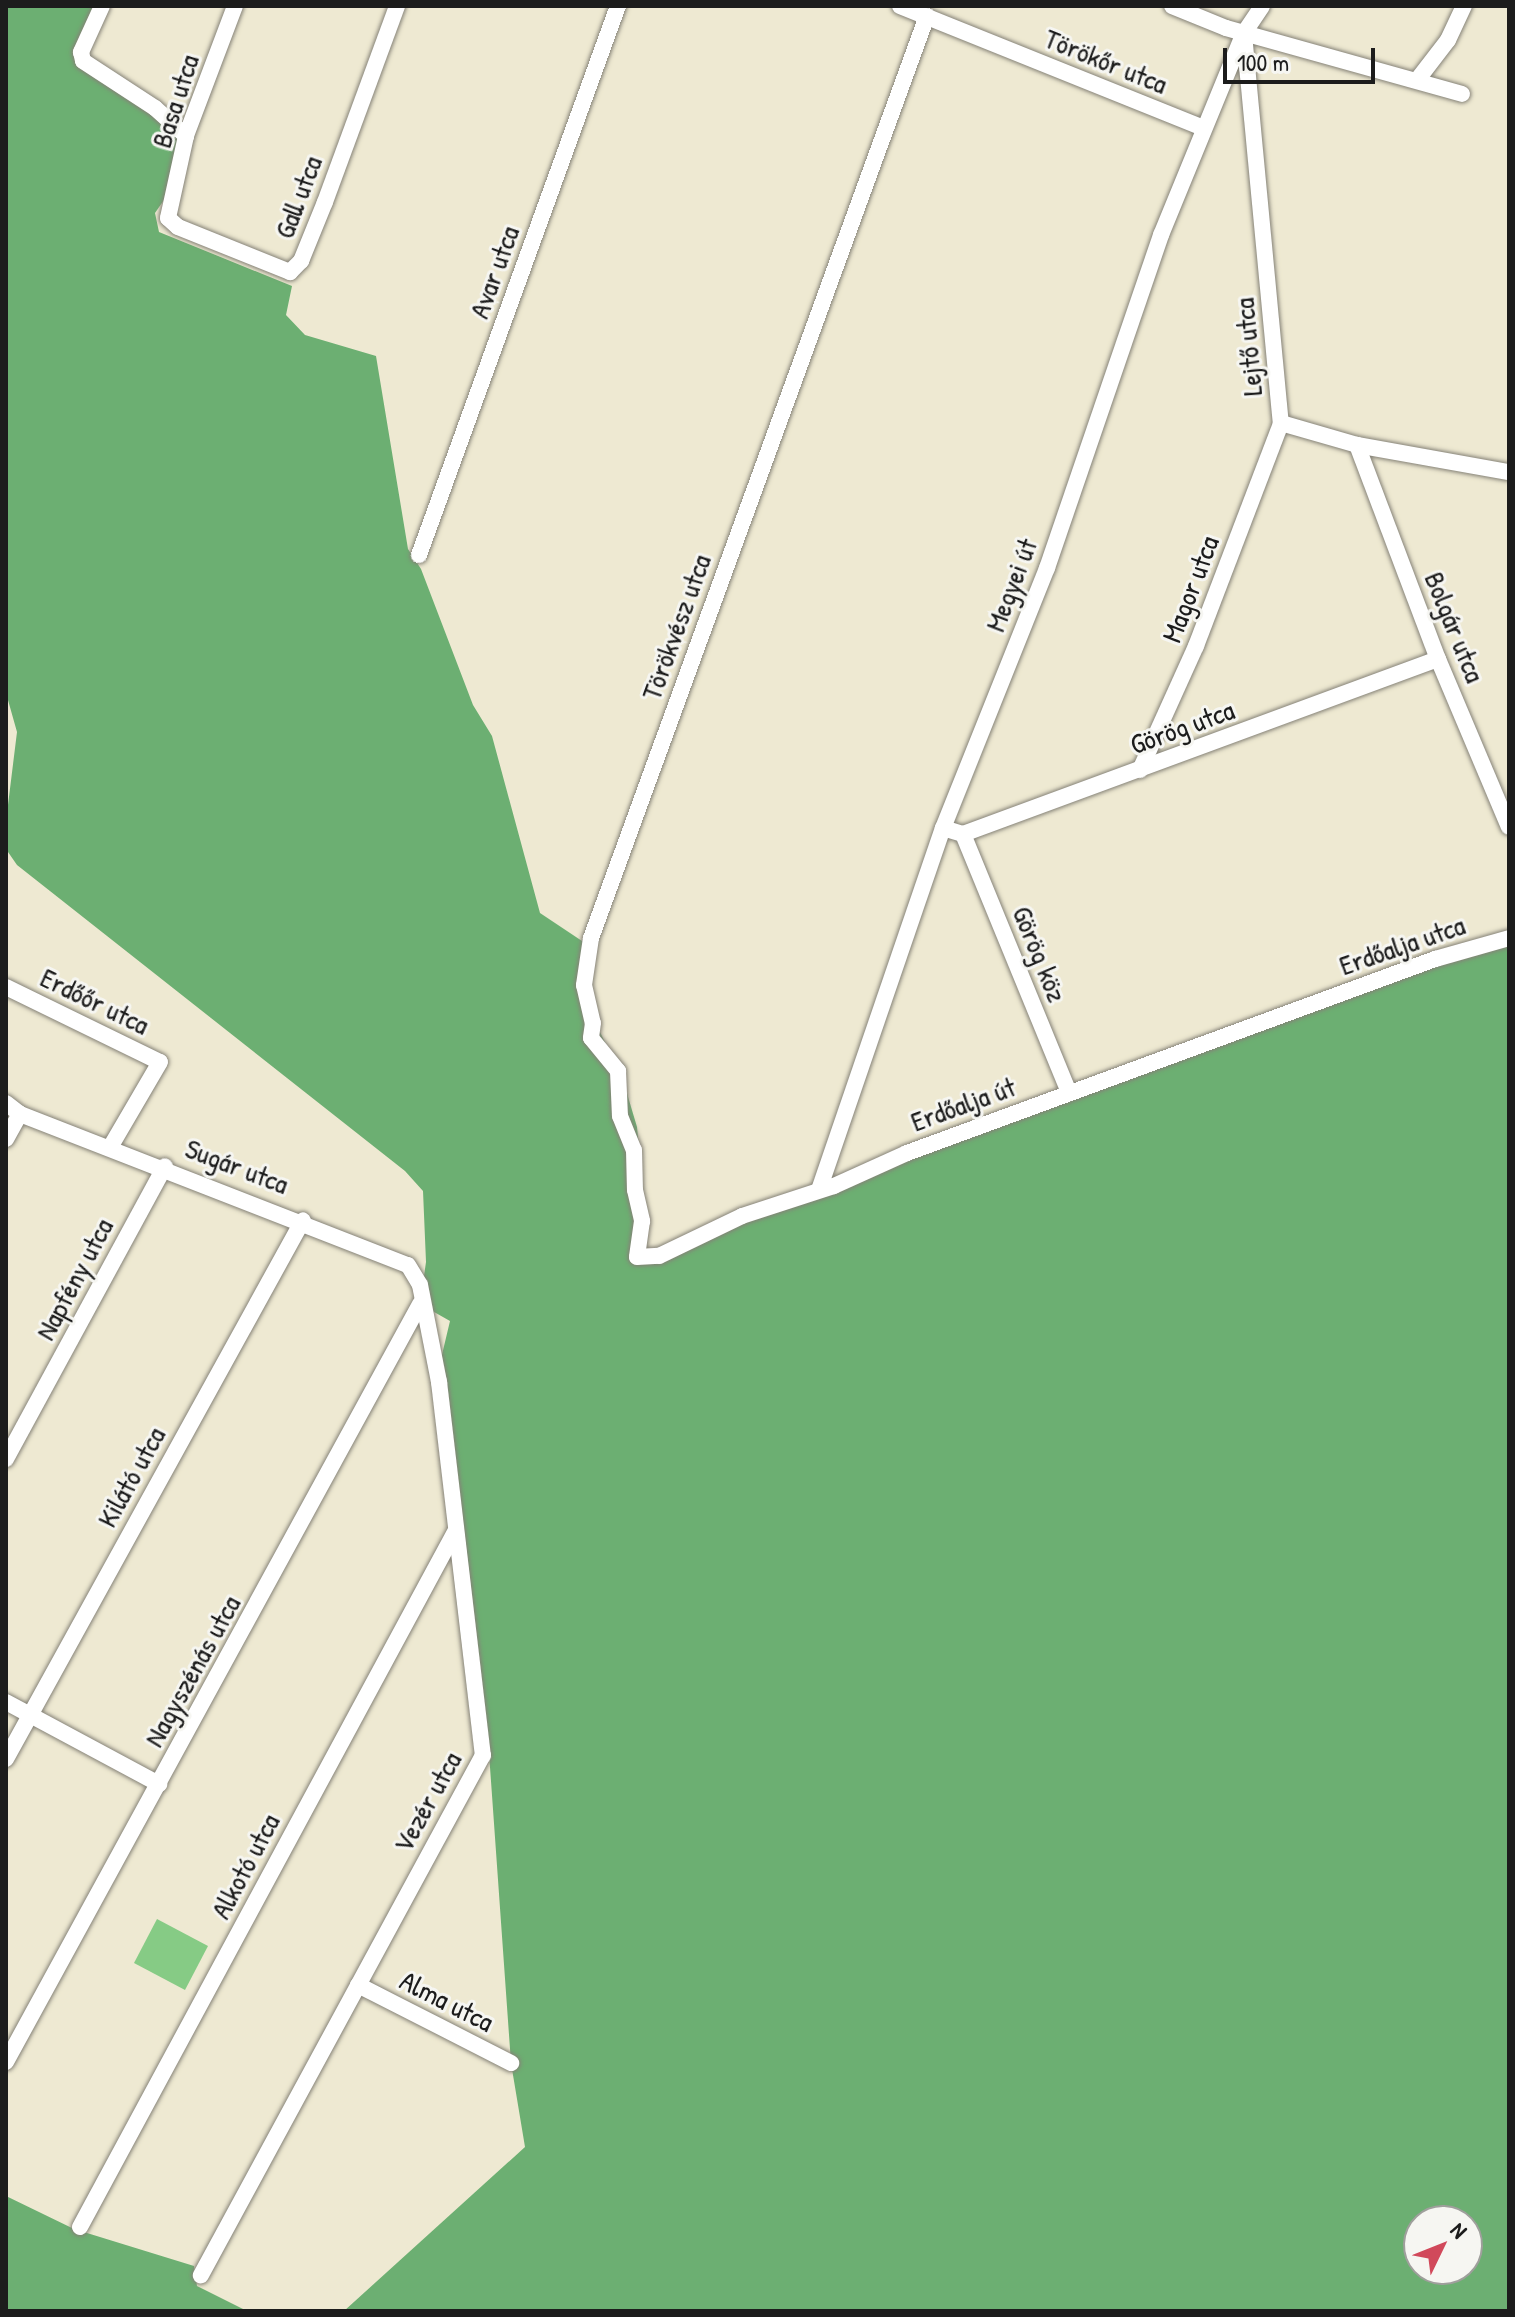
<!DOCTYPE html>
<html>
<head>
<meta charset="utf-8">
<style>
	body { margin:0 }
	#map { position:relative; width:1515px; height:2317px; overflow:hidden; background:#eee9d2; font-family:"Patrick Hand",sans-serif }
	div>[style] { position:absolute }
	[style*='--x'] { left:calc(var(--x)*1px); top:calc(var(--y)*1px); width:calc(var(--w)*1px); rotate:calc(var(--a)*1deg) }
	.green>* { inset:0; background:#86cb85 }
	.forest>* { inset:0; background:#6caf72 }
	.roads { filter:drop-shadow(0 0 2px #858277) drop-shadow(0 0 2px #858277) }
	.minor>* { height:16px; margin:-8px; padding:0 8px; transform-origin:8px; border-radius:8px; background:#fff }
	span { translate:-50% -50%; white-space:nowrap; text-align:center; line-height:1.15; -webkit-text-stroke:6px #f6f6f2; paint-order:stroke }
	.street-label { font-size:28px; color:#1c1c1c }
	.frame { position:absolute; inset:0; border:8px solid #1c1c1c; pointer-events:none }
	.north { position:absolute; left:1403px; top:2205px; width:80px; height:80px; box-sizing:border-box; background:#f6f6f2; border:2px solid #9f9f9c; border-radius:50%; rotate:47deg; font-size:22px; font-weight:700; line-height:32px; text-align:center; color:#1c1c1c }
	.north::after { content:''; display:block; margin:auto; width:28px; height:36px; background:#d1495b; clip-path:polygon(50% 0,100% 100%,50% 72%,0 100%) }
	.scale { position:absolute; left:1223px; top:48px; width:152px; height:36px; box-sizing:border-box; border:4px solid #1c1c1c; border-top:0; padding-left:10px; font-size:24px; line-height:28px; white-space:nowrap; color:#1c1c1c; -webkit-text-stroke:6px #f6f6f2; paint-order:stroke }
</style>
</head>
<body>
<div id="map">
	<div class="green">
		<i style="clip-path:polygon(157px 1919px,208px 1946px,185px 1990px,134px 1963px)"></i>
	</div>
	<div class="forest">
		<i style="clip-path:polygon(evenodd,6px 6px,99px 6px,78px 51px,180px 137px,166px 197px,155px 213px,159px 232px,292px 286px,286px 315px,305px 335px,376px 356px,408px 549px,421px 569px,473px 705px,492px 736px,540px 913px,591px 947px,589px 1009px,623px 1080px,637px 1127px,643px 1188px,637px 1257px,1509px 938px,1509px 2311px,344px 2311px,525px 2147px,511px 2063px,489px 1753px,440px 1363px,450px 1321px,420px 1304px,426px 1262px,423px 1191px,405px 1171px,17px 865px,8px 852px,6px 821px,17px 732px,6px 693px,6px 6px,1419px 2221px,1467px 2221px,1467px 2269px,1419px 2269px,1419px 2221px)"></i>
		<i style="clip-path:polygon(6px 2196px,74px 2229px,194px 2266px,197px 2286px,247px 2311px,6px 2311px)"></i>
	</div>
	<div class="roads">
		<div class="minor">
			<i style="--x:102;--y:6;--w:51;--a:114.5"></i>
			<i style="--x:81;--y:52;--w:9;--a:77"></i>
			<i style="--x:83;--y:61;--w:86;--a:33.1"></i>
			<i style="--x:155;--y:108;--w:42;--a:42.1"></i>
			<i style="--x:235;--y:6;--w:139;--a:110.7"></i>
			<i style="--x:186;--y:136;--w:84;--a:102.4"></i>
			<i style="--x:168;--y:218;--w:13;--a:42"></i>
			<i style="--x:178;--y:227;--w:121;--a:21.9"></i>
			<i style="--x:290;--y:272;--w:16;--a:-45"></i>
			<i style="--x:301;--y:261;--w:64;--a:-67.9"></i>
			<i style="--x:325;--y:202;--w:209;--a:-69.8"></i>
			<i style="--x:900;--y:6;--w:327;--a:21.9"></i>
			<i style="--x:1172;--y:6;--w:58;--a:22.2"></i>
			<i style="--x:1226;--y:28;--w:245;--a:15.6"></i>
			<i style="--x:927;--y:16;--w:981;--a:110.02"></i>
			<i style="--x:591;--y:938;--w:48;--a:98.5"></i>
			<i style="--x:584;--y:985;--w:39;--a:77"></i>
			<i style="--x:593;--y:1023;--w:15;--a:98"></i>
			<i style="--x:591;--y:1038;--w:43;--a:50.7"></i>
			<i style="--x:618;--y:1071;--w:45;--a:87.5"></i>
			<i style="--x:620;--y:1116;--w:37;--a:68"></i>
			<i style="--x:634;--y:1150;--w:40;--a:88.6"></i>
			<i style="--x:635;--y:1190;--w:32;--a:77"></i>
			<i style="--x:642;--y:1221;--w:36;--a:98"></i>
			<i style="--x:637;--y:1257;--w:22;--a:-3"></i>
			<i style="--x:659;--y:1256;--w:92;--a:-25.7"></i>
			<i style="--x:742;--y:1216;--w:97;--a:-18.1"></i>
			<i style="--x:834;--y:1186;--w:80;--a:-24.3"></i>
			<i style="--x:907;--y:1153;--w:563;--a:-20.17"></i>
			<i style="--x:1435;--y:959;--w:77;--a:-15.8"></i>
			<i style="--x:1244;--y:34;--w:391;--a:84.6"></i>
			<i style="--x:1281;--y:423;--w:79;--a:16.1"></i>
			<i style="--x:1357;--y:445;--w:154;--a:10.1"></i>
			<i style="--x:1418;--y:79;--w:49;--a:-52.4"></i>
			<i style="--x:1448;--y:40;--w:38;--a:-65"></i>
			<i style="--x:1357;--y:445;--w:229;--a:69.3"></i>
			<i style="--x:1438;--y:659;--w:182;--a:67.1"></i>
			<i style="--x:419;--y:555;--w:584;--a:-70.08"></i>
			<i style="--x:1140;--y:770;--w:136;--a:-65.7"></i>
			<i style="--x:1196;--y:646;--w:239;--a:-69.1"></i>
			<i style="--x:943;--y:828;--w:21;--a:17"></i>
			<i style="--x:963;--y:834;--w:506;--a:-20.22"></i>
			<i style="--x:963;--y:834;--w:280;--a:67.7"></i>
			<i style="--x:6;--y:987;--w:171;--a:26"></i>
			<i style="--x:160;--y:1062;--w:97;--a:120.3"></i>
			<i style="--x:6;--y:1103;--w:18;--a:38"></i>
			<i style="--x:20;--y:1114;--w:416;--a:21.3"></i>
			<i style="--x:408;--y:1265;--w:23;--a:59"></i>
			<i style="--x:420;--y:1285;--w:99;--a:78.9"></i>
			<i style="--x:439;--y:1382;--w:376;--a:83.3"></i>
			<i style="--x:483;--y:1755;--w:592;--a:118.47"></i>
			<i style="--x:6;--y:1139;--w:29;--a:-61"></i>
			<i style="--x:820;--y:1187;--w:379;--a:-71.1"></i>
			<i style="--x:943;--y:828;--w:280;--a:-68.2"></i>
			<i style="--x:1047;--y:568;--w:352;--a:-71.1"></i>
			<i style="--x:1161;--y:235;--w:218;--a:-67.7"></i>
			<i style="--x:1244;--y:33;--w:32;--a:-56"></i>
			<i style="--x:6;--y:1459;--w:333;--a:-61.5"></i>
			<i style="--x:6;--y:1702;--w:174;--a:28.2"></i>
			<i style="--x:6;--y:1759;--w:615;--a:-61.14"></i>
			<i style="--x:358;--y:1985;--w:172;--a:27"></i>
			<i style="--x:6;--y:2062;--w:864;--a:-61.36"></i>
			<i style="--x:80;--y:2227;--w:792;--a:-61.66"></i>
		</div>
	</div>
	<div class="street-label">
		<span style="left:1106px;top:61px;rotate:22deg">Törökőr utca</span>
		<span style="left:175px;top:101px;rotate:-72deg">Basa utca</span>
		<span style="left:298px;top:197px;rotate:-69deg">Gall utca</span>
		<span style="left:494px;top:272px;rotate:-70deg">Avar utca</span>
		<span style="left:1248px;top:347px;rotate:-95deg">Lejtő utca</span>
		<span style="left:1011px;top:585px;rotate:-69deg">Megyei út</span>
		<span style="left:1190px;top:589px;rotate:-69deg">Magor utca</span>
		<span style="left:676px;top:627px;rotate:-70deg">Törökvész utca</span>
		<span style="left:1455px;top:627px;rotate:68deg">Bolgár utca</span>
		<span style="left:1182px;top:727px;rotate:-20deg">Görög utca</span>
		<span style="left:1402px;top:945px;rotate:-19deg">Erdőalja utca</span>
		<span style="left:1040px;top:954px;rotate:68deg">Görög köz</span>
		<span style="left:95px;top:1001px;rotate:26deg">Erdőőr utca</span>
		<span style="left:963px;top:1104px;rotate:-20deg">Erdőalja út</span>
		<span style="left:237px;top:1166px;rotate:21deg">Sugár utca</span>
		<span style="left:74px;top:1279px;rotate:-62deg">Napfény utca</span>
		<span style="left:131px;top:1477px;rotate:-61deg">Kilátó utca</span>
		<span style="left:192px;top:1671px;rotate:-61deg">Nagyszénás utca</span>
		<span style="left:427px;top:1802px;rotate:-61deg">Vezér utca</span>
		<span style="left:245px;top:1866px;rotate:-62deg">Alkotó utca</span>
		<span style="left:447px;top:2001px;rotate:27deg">Alma utca</span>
	</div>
	<div class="frame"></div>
	<div class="north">N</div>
	<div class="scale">100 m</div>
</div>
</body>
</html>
